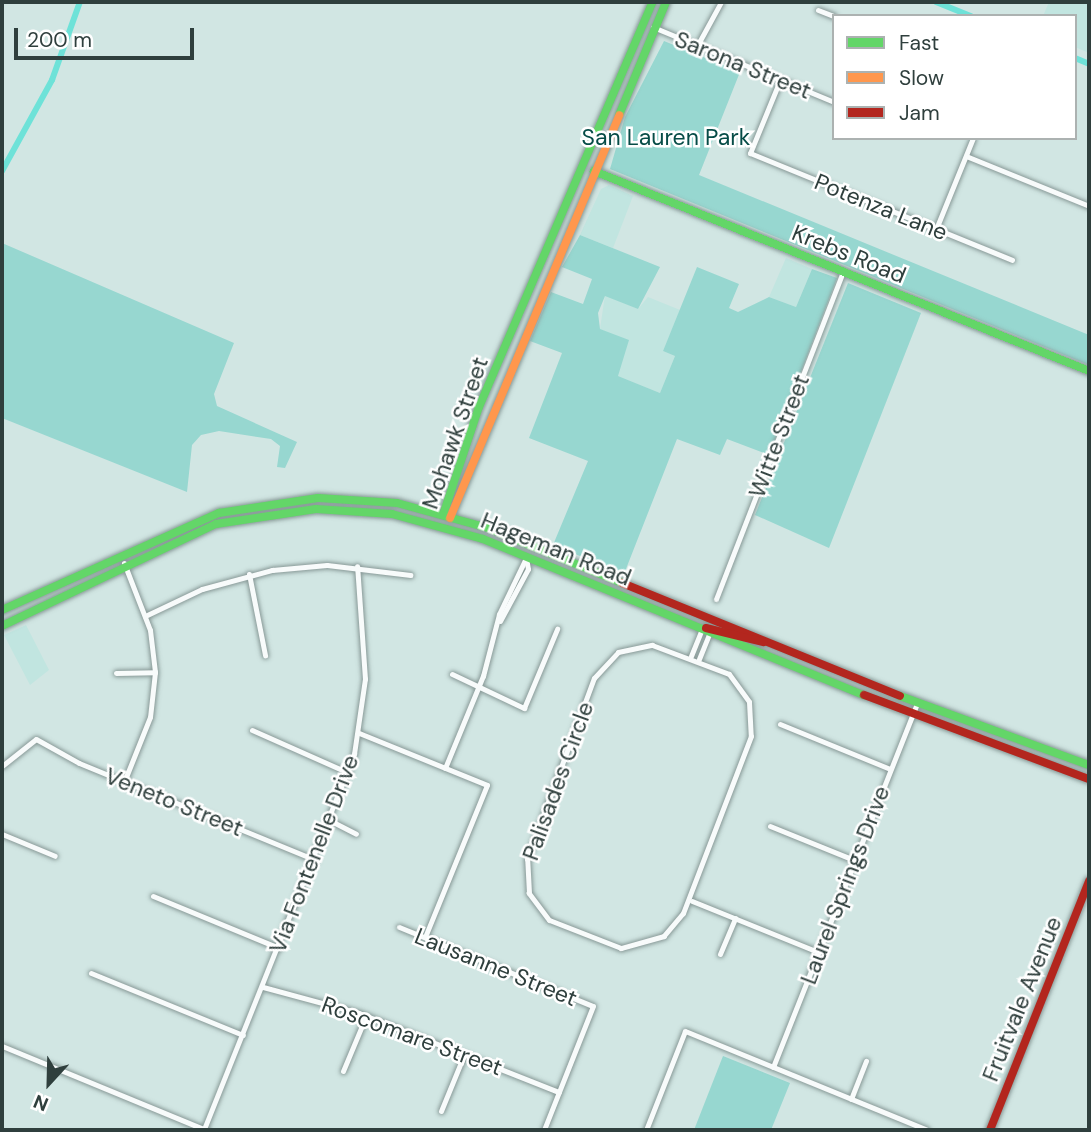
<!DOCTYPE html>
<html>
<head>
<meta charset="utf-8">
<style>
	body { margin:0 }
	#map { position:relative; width:1091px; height:1132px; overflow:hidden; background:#d1e6e3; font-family:"DM Sans",sans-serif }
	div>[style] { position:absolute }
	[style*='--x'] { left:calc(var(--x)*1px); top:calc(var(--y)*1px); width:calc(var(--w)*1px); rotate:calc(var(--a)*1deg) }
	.built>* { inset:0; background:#c1e5e0 }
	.green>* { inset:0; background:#97d7d0 }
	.canal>* { height:6px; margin:-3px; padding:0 3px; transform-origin:3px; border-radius:3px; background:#6ee2d8 }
	.roads { filter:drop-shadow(0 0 2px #889997) drop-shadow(0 0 2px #889997) }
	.street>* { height:5px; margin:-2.5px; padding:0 2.5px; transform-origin:2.5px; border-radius:2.5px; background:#f8fbfb }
	.fast>* { height:8px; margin:-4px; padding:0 4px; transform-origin:4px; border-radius:4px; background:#63d668 }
	.slow>* { height:8px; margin:-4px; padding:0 4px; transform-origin:4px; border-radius:4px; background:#ff974d }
	.jam>* { height:8px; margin:-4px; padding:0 4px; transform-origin:4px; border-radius:4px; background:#b3261e }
	span { translate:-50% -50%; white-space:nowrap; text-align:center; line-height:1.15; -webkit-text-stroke:5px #fff; paint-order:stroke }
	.street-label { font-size:23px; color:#2f3f3d }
	.park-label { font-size:23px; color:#064c47 }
	.frame { position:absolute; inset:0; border:4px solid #2f3f3d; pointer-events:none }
	.legend { position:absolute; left:832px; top:14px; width:245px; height:126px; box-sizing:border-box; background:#fff; border:2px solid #acb2b1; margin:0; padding:9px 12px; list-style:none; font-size:21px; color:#2f3f3d }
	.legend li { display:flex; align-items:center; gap:14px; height:35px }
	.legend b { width:35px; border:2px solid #acb2b1 }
	.north { position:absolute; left:14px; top:1048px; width:70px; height:70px; -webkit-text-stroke:5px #fff; paint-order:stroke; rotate:202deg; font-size:19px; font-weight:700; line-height:28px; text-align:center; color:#2f3f3d }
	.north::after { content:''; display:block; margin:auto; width:24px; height:32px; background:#2f3f3d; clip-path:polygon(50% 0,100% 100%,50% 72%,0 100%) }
	.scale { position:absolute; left:14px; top:28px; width:180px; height:32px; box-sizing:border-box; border:4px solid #2f3f3d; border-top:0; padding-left:9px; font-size:21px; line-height:24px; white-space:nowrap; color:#2f3f3d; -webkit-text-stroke:5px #fff; paint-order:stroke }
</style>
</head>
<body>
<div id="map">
	<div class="built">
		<i style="clip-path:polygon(1049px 2px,1089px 2px,1089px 53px,1075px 47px,1075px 16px,1043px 16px)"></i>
		<i style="clip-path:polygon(609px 185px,633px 196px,613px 248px,580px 235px,601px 189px)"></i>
		<i style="clip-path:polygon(786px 258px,812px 269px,796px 307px,769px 297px)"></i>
		<i style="clip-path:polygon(605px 295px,638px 309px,648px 297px,680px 310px,663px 351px,675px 356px,660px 393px,618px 376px,600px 329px)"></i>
		<i style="clip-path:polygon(26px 625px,49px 670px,30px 685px,4px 635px)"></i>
	</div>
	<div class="green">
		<i style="clip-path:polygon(664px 41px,740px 72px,699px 175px,1089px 335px,1089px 365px,610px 169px,625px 117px)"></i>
		<i style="clip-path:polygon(580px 235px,660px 267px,638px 309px,605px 296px,598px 313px,600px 329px,629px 340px,618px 376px,660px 393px,675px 356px,663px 351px,697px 267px,739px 284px,729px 308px,738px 312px,769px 297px,796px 307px,812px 269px,837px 278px,769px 455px,727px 439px,720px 455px,677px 439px,624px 574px,553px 545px,588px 461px,529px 438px,562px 353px,530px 341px,551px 292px,583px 304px,592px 279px,562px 267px)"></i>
		<i style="clip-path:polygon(2px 243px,234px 343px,214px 394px,217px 406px,297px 442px,285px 468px,277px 467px,280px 446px,271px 439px,219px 431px,201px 435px,192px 445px,187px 492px,2px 418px)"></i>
		<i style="clip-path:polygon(848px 283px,921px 313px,829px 548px,755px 515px)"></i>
		<i style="clip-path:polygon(723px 1056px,790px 1083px,771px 1130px,694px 1130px)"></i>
	</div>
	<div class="canal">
		<i style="--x:936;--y:2;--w:38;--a:22"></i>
		<i style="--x:1075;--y:58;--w:15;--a:23"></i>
		<i style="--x:2;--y:171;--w:104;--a:-61.2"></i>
		<i style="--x:52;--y:80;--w:83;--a:-70.3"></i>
	</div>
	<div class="roads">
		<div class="street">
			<i style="--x:818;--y:10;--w:17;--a:21"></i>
			<i style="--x:653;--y:27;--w:196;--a:22.5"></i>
			<i style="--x:697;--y:46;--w:50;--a:-61.4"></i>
			<i style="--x:780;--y:80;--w:79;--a:112.3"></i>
			<i style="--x:750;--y:153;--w:283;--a:22.2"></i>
			<i style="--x:966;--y:156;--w:133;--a:22.1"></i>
			<i style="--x:936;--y:229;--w:98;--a:-67.9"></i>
			<i style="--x:124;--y:563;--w:72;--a:68.8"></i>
			<i style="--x:150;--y:630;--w:42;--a:83.2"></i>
			<i style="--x:155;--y:672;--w:45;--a:96.3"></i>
			<i style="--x:150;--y:717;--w:70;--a:111.8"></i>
			<i style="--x:249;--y:574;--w:83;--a:78.8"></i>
			<i style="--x:716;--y:599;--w:351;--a:-68.8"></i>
			<i style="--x:145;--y:616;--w:63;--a:-25.3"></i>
			<i style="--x:202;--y:589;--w:73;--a:-15.2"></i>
			<i style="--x:272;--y:570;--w:55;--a:-5.2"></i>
			<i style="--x:327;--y:565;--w:84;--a:6.9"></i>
			<i style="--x:500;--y:621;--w:59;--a:-61.7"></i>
			<i style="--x:528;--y:569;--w:11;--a:-100"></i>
			<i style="--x:652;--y:645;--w:82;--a:20.6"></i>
			<i style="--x:729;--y:674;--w:34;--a:54"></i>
			<i style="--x:749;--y:702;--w:34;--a:87"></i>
			<i style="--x:751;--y:736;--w:190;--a:111"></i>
			<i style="--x:683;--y:913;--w:30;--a:130"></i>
			<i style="--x:664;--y:936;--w:45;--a:164.4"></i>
			<i style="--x:621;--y:948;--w:77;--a:-158.7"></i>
			<i style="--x:549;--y:920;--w:34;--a:-127"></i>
			<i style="--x:529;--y:893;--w:34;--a:-93"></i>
			<i style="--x:527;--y:859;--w:193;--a:-69.7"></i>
			<i style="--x:594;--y:678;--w:35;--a:-47"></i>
			<i style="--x:618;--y:652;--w:35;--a:-12"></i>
			<i style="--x:691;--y:656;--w:29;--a:-68"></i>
			<i style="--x:699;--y:659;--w:29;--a:-68"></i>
			<i style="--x:116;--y:673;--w:39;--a:-1"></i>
			<i style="--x:452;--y:674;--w:80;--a:25.3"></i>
			<i style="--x:524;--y:708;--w:86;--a:-67.3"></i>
			<i style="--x:780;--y:724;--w:119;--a:22.2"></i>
			<i style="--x:252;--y:730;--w:106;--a:23.9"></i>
			<i style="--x:359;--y:733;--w:138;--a:22.1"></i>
			<i style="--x:487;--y:785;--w:164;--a:112.2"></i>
			<i style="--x:2;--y:766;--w:43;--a:-38.5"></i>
			<i style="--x:36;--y:739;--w:49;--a:29.2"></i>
			<i style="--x:79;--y:763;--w:255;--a:22.3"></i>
			<i style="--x:445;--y:768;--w:100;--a:-67.6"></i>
			<i style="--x:483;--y:676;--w:64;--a:-75.5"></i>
			<i style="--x:499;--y:614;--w:62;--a:-64.3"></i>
			<i style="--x:331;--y:821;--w:28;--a:27"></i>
			<i style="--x:770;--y:826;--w:91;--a:22"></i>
			<i style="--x:2;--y:834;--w:57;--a:22.5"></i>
			<i style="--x:153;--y:896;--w:136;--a:22.4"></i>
			<i style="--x:692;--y:901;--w:136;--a:22"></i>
			<i style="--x:399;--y:927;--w:209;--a:22.2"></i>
			<i style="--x:593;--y:1006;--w:133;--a:111.6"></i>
			<i style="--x:720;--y:954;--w:39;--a:-67"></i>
			<i style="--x:91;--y:973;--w:164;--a:22.2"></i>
			<i style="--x:263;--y:987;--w:99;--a:15.2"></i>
			<i style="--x:359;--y:1013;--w:215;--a:21.6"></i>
			<i style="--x:2;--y:1046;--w:221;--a:22.4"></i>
			<i style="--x:773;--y:1067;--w:391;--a:-68.4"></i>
			<i style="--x:343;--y:1071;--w:60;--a:-67.3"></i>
			<i style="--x:851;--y:1099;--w:41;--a:-68.5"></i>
			<i style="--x:441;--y:1111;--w:61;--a:-67.7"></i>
			<i style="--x:204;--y:1129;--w:404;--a:-68.2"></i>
			<i style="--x:354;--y:754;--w:76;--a:-81.7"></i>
			<i style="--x:365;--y:679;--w:113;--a:-94"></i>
			<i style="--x:646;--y:1130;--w:106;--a:-68.5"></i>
			<i style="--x:685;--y:1031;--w:261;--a:22.2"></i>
		</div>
		<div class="fast">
			<i style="--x:619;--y:115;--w:122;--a:-67.4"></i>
			<i style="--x:594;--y:171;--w:534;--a:22"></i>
			<i style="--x:443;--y:515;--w:114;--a:-71.6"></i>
			<i style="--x:479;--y:407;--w:441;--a:-66.8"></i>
			<i style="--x:2;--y:610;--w:238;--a:-24.1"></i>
			<i style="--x:219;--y:513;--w:100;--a:-8.6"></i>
			<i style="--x:318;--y:498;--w:79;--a:3.6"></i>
			<i style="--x:397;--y:503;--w:94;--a:15.4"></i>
			<i style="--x:488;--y:528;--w:145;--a:22.3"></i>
			<i style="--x:2;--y:626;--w:237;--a:-25.5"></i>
			<i style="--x:216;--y:524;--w:101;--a:-8.5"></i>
			<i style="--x:316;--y:509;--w:76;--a:3.8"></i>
			<i style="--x:392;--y:514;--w:94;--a:15.4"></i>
			<i style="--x:483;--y:539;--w:412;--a:22.3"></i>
			<i style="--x:900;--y:696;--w:201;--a:20.1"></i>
		</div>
		<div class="slow">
			<i style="--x:450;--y:518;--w:437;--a:-67.2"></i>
		</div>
		<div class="jam">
			<i style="--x:622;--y:583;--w:300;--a:22.1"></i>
			<i style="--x:706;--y:628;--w:59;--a:13.8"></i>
			<i style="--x:864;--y:695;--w:240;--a:20.5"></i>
			<i style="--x:990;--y:1130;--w:268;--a:-68.3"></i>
		</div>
	</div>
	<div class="street-label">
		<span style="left:743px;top:65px;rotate:22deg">Sarona Street</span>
		<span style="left:881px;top:207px;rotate:22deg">Potenza Lane</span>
		<span style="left:849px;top:254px;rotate:22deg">Krebs Road</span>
		<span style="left:455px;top:433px;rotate:-71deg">Mohawk Street</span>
		<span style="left:779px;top:436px;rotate:-69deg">Witte Street</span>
		<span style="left:556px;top:549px;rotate:22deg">Hageman Road</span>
		<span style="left:558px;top:781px;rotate:-70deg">Palisades Circle</span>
		<span style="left:174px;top:802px;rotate:22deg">Veneto Street</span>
		<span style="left:314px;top:854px;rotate:-69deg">Via Fontenelle Drive</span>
		<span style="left:845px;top:885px;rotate:-69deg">Laurel Springs Drive</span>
		<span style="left:496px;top:967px;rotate:22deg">Lausanne Street</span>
		<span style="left:1022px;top:999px;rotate:-68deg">Fruitvale Avenue</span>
		<span style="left:412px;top:1036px;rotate:20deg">Roscomare Street</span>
	</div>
	<div class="park-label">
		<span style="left:666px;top:137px">San Lauren Park</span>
	</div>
	<div class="frame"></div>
	<ul class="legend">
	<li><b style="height:9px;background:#63d668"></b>Fast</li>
	<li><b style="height:9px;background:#ff974d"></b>Slow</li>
	<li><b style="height:9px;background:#b3261e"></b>Jam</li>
	</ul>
	<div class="north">N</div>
	<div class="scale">200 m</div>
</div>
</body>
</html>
